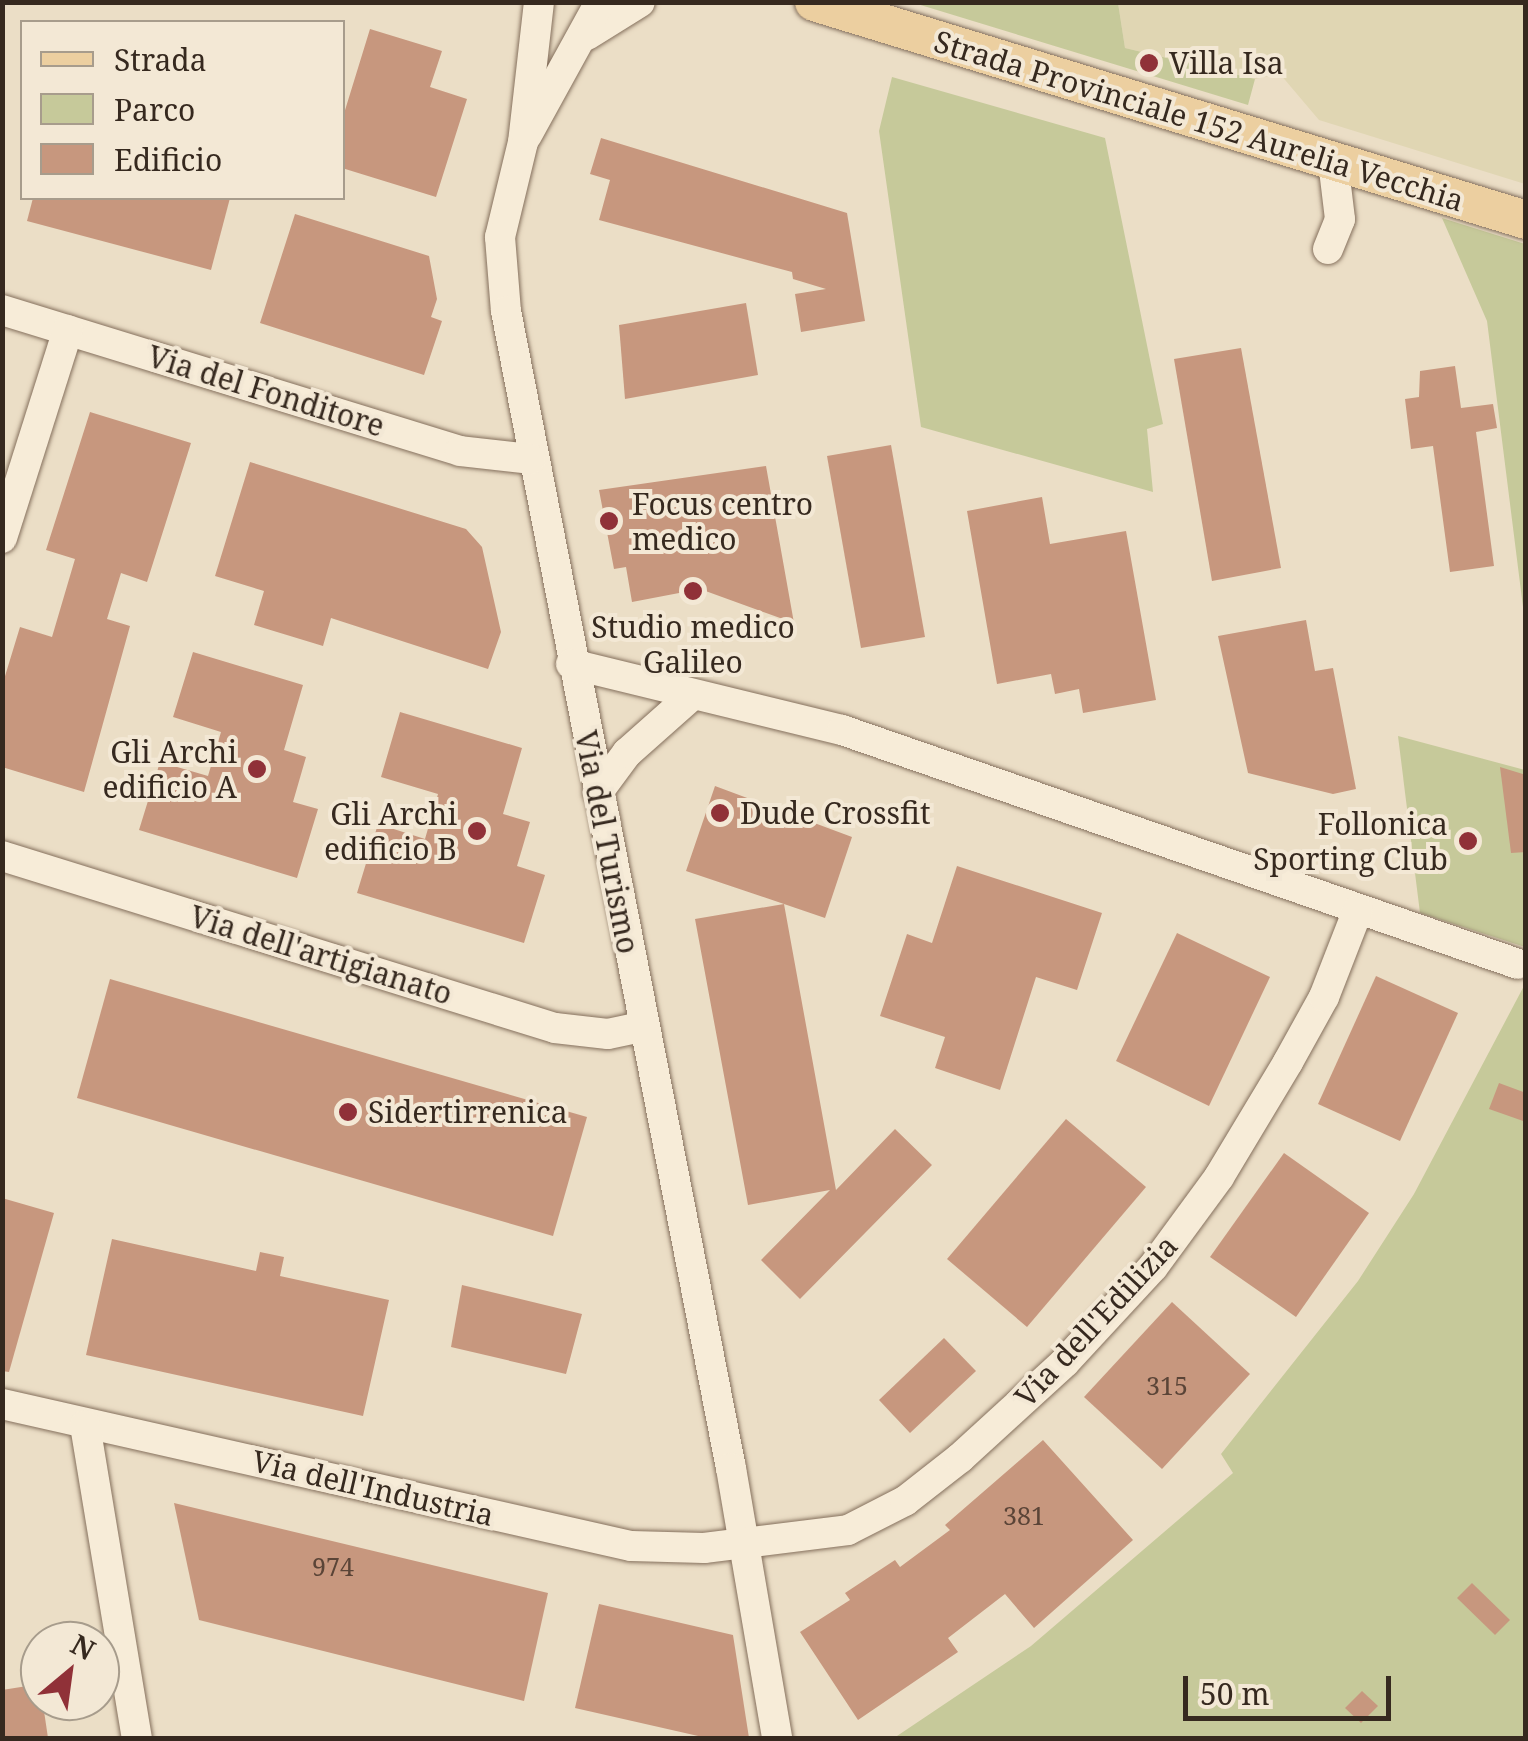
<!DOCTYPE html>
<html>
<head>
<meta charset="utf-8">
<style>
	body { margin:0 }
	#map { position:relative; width:1528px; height:1741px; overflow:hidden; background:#ebdec6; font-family:"Noto Serif",serif }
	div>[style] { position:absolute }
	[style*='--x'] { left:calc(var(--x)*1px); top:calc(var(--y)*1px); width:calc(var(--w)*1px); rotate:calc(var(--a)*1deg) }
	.farmland>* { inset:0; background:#e0d6b3 }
	.green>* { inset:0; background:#c6c99a }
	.building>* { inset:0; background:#c7977e }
	.roads { filter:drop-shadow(0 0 2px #85705d) drop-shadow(0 0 2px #85705d) }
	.minor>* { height:30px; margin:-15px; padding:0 15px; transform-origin:15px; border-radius:15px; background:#f7ecd8 }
	.major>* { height:38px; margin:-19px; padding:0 19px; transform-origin:19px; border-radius:19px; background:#eccfa0 }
	.dots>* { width:28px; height:28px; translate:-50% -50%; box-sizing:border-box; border:5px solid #f3e8d5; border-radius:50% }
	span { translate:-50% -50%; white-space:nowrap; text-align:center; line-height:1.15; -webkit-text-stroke:8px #f3e8d5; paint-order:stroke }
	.number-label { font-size:25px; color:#5a4437 }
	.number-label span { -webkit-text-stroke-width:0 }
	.poi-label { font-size:30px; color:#36291f }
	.left { translate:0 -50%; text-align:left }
	.right { translate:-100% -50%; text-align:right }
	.street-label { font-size:30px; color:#36291f }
	.frame { position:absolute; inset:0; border:5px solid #36291f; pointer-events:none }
	.legend { position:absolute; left:20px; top:20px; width:325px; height:180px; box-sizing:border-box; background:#f3e8d5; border:2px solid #a79c8c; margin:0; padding:12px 18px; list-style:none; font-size:30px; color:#36291f }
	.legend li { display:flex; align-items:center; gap:20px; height:50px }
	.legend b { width:50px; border:2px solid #a79c8c }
	.north { position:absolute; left:20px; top:1621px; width:100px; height:100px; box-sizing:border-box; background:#f3e8d5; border:2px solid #a79c8c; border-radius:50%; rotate:29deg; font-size:28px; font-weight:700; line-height:40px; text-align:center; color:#36291f }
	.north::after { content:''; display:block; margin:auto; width:35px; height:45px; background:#903138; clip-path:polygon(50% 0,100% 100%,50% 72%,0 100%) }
	.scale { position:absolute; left:1183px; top:1676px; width:208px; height:45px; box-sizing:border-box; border:5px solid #36291f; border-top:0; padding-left:12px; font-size:30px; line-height:35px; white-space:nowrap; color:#36291f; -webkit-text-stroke:8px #f3e8d5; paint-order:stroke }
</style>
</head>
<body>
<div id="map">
	<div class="farmland">
		<i style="clip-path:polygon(1118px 3px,1525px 3px,1525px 184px,1319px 120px,1280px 74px,1255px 79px,1125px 48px)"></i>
	</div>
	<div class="green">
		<i style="clip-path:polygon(914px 3px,1118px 3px,1125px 48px,1255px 79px,1248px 105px)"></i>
		<i style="clip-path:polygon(892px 77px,1105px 138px,1163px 424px,1147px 429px,1153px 492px,921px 427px,879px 131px)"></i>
		<i style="clip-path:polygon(1442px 218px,1525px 244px,1525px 623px,1487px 321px)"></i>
		<i style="clip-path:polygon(1398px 736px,1525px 770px,1525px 947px,1420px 913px)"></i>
		<i style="clip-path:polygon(1525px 984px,1525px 1738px,894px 1738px,1031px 1646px,1233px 1473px,1221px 1454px,1358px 1281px,1414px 1194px)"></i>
	</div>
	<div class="building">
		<i style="clip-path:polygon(370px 29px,442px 51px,430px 87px,467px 99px,436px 197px,342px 168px,342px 120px)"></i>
		<i style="clip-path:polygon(601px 138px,847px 213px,865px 321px,801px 332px,795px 294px,826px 289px,793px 279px,792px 272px,599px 220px,610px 180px,590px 174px)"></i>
		<i style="clip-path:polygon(33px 198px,230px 198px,211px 270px,27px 221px)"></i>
		<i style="clip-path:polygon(295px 214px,429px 256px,437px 299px,431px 317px,442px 321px,424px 375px,260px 323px)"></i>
		<i style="clip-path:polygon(746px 303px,758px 375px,625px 399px,619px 325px)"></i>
		<i style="clip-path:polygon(1241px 348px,1281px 568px,1212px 581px,1174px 359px)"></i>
		<i style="clip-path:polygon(1455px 366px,1461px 408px,1493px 404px,1497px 428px,1476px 432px,1494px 566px,1450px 572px,1433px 446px,1411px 449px,1405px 399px,1419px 397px,1420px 371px)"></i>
		<i style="clip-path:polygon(90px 412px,191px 443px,147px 582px,121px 573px,107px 619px,130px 626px,84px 792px,2px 767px,2px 686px,20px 627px,52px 637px,75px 559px,46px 550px)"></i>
		<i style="clip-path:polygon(891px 445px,925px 637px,861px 648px,827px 456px)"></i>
		<i style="clip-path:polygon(250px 462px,466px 529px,482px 547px,501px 632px,488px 669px,331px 618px,323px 646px,254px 625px,264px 591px,215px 576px)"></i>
		<i style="clip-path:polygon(766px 466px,794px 623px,700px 589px,632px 602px,626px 567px,614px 569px,599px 490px)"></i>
		<i style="clip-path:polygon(1042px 497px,1050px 544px,1126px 531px,1156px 700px,1083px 713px,1079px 689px,1055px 694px,1051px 674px,997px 684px,967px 511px)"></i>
		<i style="clip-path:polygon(1306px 620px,1315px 671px,1333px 668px,1356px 789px,1333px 794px,1248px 773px,1218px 636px)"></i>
		<i style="clip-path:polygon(193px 652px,303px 685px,284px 750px,306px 757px,293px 802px,318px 809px,297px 878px,139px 830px,160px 762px,208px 776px,221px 732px,173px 717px)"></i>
		<i style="clip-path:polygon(400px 712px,522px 748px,503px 814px,530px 822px,517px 866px,545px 875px,524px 943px,357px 893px,378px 824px,425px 839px,438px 794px,381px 777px)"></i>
		<i style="clip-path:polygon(1500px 767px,1526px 775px,1526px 852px,1511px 853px)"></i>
		<i style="clip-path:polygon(715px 786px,852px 837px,825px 918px,784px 904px,836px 1190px,895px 1129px,932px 1165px,800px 1299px,761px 1260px,830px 1190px,748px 1205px,695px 919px,784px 904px,686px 871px)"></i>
		<i style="clip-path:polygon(957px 866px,1102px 913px,1077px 990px,1036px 977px,1000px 1090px,935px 1068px,945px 1037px,880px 1016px,907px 934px,932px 943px)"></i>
		<i style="clip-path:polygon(1177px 933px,1270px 977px,1209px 1106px,1116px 1061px)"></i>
		<i style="clip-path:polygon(1376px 976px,1458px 1013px,1400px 1141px,1318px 1104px)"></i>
		<i style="clip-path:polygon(110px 979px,587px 1117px,553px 1236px,77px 1098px)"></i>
		<i style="clip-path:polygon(1499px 1083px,1526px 1093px,1526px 1122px,1489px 1109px)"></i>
		<i style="clip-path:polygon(1066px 1119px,1146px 1187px,1027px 1327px,947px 1259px)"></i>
		<i style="clip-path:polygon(1284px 1153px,1369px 1213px,1296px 1317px,1210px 1257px)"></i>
		<i style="clip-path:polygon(2px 1198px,54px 1213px,9px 1372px,2px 1371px)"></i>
		<i style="clip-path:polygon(112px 1239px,256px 1271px,260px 1252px,284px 1257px,280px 1276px,389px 1300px,363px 1416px,86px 1355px)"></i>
		<i style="clip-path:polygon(462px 1285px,582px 1314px,566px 1374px,451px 1347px)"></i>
		<i style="clip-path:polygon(1172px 1302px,1250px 1374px,1162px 1469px,1084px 1397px)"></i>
		<i style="clip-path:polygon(944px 1338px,976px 1371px,910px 1433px,879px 1400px)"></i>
		<i style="clip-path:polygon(1043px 1440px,1133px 1540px,1034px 1628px,1005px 1594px,948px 1638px,958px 1652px,858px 1720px,800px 1632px,850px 1600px,845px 1593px,895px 1560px,900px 1567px,950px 1530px,945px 1525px)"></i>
		<i style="clip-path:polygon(174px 1503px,548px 1593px,524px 1701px,199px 1620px)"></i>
		<i style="clip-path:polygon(1472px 1583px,1510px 1620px,1495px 1635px,1457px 1598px)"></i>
		<i style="clip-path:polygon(599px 1604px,733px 1635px,749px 1738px,707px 1738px,575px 1708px)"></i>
		<i style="clip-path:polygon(40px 1684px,48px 1738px,2px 1738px,2px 1690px)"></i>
		<i style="clip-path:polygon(1362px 1691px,1378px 1706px,1361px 1723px,1345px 1708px)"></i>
	</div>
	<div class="roads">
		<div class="minor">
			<i style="--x:539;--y:2;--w:141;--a:96.5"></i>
			<i style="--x:523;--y:142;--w:98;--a:103.6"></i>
			<i style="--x:500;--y:237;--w:74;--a:85.4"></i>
			<i style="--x:506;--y:311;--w:1179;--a:79"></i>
			<i style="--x:731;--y:1468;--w:274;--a:80.3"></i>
			<i style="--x:587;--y:35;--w:62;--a:-31.9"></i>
			<i style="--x:527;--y:135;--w:152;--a:-61.2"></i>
			<i style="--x:1328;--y:249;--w:32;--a:-68"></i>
			<i style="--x:1340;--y:219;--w:58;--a:-96.9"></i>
			<i style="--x:2;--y:310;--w:479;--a:17.1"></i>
			<i style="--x:460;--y:451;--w:71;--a:6.4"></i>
			<i style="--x:2;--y:538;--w:218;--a:-72.4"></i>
			<i style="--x:571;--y:664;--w:279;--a:13.7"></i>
			<i style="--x:842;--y:730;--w:715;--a:19.09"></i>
			<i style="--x:598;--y:792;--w:49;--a:-53.4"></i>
			<i style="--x:627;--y:753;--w:84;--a:-41.6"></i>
			<i style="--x:2;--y:856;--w:579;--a:17.28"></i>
			<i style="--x:555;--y:1028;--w:53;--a:6.5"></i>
			<i style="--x:608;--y:1034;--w:35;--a:-12"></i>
			<i style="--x:2;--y:1404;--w:645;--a:12.72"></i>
			<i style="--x:631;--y:1546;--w:73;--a:1.6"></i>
			<i style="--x:704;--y:1548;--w:145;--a:-7.1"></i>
			<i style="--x:848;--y:1530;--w:64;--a:-27"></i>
			<i style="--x:905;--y:1501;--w:70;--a:-38"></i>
			<i style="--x:960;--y:1458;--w:142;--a:-42.4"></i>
			<i style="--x:1065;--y:1362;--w:129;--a:-47.2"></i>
			<i style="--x:1153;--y:1267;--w:112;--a:-53.7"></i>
			<i style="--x:1219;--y:1177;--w:134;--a:-59"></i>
			<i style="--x:1288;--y:1062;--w:74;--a:-61"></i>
			<i style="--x:1324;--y:997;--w:93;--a:-68.7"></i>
			<i style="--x:85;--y:1425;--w:317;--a:80.6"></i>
		</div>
		<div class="major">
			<i style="--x:814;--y:2;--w:745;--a:17.02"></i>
		</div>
	</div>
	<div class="dots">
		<i style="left:1149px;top:63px;background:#903138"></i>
		<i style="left:609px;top:521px;background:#903138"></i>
		<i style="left:693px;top:591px;background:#903138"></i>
		<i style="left:257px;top:769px;background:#903138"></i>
		<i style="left:720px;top:813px;background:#903138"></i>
		<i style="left:477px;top:831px;background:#903138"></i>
		<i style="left:1468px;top:841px;background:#903138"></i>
		<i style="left:348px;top:1112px;background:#903138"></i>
	</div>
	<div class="number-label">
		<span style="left:1167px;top:1385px">315</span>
		<span style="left:1024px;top:1515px">381</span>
		<span style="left:333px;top:1566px">974</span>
	</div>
	<div class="poi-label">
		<span class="left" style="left:1169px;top:63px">Villa Isa</span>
		<span class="left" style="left:632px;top:521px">Focus centro<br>medico</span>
		<span style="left:693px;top:644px">Studio medico<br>Galileo</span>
		<span class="right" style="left:237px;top:769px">Gli Archi<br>edificio A</span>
		<span class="left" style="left:740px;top:813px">Dude Crossfit</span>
		<span class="right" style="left:457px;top:831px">Gli Archi<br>edificio B</span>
		<span class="right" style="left:1448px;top:841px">Follonica<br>Sporting Club</span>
		<span class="left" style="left:368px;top:1112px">Sidertirrenica</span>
	</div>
	<div class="street-label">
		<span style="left:1199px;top:121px;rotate:17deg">Strada Provinciale 152 Aurelia Vecchia</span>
		<span style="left:266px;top:391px;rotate:17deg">Via del Fonditore</span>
		<span style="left:607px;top:842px;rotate:79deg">Via del Turismo</span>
		<span style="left:321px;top:955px;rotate:17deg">Via dell'artigianato</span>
		<span style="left:1096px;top:1321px;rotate:-47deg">Via dell'Edilizia</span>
		<span style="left:373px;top:1488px;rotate:13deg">Via dell'Industria</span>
	</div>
	<div class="frame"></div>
	<ul class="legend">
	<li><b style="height:12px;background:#eccfa0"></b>Strada</li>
	<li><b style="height:28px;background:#c6c99a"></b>Parco</li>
	<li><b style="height:28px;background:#c7977e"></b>Edificio</li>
	</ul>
	<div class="north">N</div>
	<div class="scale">50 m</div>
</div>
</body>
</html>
